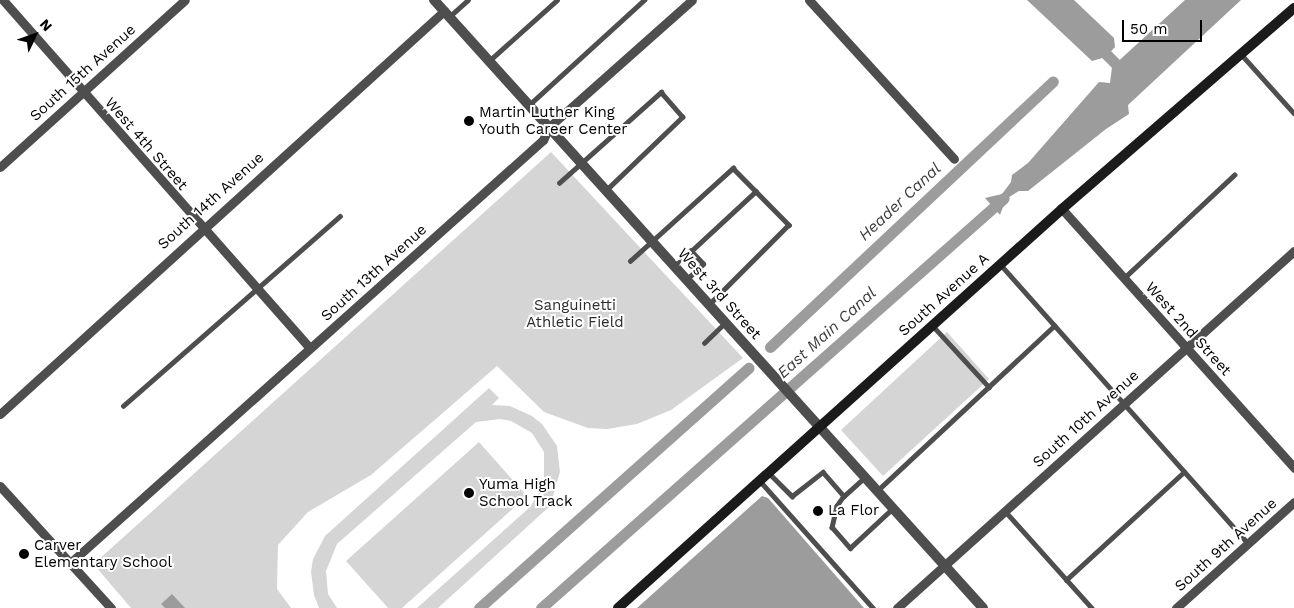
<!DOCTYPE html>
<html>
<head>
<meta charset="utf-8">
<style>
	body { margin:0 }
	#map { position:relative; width:1294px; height:608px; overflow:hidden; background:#fff; font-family:"Work Sans",sans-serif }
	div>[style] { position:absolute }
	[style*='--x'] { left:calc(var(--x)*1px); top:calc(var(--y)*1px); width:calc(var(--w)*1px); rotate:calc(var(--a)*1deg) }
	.green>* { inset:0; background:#d5d5d5 }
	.water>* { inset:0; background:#9c9c9c }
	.canal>* { height:11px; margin:-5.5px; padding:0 5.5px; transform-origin:5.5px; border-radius:5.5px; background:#9c9c9c }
	.service>* { height:4.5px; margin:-2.25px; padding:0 2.25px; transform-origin:2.25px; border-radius:2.25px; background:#4e4e4e }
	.minor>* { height:9px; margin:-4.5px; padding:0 4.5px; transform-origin:4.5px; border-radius:4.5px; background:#4e4e4e }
	.tertiary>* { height:10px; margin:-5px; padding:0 5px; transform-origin:5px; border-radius:5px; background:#4e4e4e }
	.secondary>* { height:10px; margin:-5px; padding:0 5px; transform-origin:5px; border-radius:5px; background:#1b1b1b }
	.dots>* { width:14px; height:14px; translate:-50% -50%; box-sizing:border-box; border:2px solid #fff; border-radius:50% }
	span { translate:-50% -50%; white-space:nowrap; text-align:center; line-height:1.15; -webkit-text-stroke:4px #fff; paint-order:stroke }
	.street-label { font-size:15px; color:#000 }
	.poi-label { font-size:15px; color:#000 }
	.left { translate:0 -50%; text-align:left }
	.park-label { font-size:15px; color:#2c2c2c }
	.water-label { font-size:16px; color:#3d3d3d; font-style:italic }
	.north { position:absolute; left:10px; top:10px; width:50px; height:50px; -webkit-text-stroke:4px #fff; paint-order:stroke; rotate:48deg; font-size:14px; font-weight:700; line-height:20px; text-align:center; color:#000 }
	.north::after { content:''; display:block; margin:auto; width:18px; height:22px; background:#000; clip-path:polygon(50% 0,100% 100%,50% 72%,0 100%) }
	.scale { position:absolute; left:1122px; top:20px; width:80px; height:22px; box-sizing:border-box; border:2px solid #000; border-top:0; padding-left:6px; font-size:15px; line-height:18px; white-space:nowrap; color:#000; -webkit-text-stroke:4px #fff; paint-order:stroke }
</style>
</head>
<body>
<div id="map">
	<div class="green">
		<i style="clip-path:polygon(551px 152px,743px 358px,671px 410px,637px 424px,607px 429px,588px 428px,544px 412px,497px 366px,371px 475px,308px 512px,278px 545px,277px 589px,291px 608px,131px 608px,96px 567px,97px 561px)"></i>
		<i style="clip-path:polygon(947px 332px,989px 379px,883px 476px,841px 430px)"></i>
		<i style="clip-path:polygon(489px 388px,499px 398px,492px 405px,510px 406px,532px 416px,542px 424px,557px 446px,560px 472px,550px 506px,438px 608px,417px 608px,530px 507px,544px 484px,544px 452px,532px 433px,511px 421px,500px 419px,476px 422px,337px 544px,326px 571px,328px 594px,337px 608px,319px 608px,314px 595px,311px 572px,313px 559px,325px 536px)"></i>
		<i style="clip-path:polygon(479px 442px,527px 496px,402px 608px,388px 608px,346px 561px)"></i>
	</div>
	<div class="water">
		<i style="clip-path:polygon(1027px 0,1074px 0,1114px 38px,1115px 47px,1106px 57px,1092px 61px)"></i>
		<i style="clip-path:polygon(1185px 0,1241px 0,1128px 105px,1129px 114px,1106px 129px,1028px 191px,1019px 191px,1006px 199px,1000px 215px,985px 198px,1002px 194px,1011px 182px,1012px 175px,1028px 163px,1099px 82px,1110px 83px,1112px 67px)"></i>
		<i style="clip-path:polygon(762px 496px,768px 498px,864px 608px,637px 608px)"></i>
		<i style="clip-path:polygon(172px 594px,185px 608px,165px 608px,161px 604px)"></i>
	</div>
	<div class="canal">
		<i style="--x:1097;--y:45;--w:41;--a:45"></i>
		<i style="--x:770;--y:347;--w:388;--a:-43.2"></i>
		<i style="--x:479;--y:608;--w:361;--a:-41.7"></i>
		<i style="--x:541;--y:608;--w:618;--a:-41.53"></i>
	</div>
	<div class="service">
		<i style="--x:449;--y:17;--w:25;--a:-42"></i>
		<i style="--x:1241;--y:54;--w:79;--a:48.1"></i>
		<i style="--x:489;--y:61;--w:91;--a:-41.9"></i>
		<i style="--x:529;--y:105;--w:156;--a:-42.4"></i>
		<i style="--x:559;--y:183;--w:137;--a:-41.7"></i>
		<i style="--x:661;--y:92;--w:33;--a:49"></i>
		<i style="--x:683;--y:117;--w:105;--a:136.2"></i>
		<i style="--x:630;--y:261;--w:139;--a:-42.1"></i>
		<i style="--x:733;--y:168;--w:80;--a:45.5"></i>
		<i style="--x:789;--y:225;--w:112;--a:135"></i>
		<i style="--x:1001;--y:265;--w:372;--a:48.4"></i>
		<i style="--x:675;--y:266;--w:110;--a:-42.8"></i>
		<i style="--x:1124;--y:278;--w:151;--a:-43.1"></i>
		<i style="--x:687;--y:279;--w:22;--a:-43"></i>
		<i style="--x:703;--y:264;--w:18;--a:-133"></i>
		<i style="--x:933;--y:326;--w:83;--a:47.4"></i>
		<i style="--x:704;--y:343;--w:29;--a:-44"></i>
		<i style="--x:123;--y:406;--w:288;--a:-41.2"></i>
		<i style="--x:769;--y:473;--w:33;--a:45"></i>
		<i style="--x:792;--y:496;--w:39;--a:-38"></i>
		<i style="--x:823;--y:472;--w:32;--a:49"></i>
		<i style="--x:844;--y:496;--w:28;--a:-42"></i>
		<i style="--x:760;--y:481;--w:170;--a:48.3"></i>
		<i style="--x:878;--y:490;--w:241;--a:-43"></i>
		<i style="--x:844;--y:496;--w:12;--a:125"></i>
		<i style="--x:837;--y:506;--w:22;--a:103"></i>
		<i style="--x:832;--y:527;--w:28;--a:49"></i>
		<i style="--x:850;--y:548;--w:59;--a:-42.9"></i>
		<i style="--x:1005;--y:511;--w:130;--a:48.1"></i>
		<i style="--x:1066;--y:580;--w:160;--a:-42.5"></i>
	</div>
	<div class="minor">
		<i style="--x:3;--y:0;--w:464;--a:48.6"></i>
		<i style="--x:809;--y:0;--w:215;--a:47.6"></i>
		<i style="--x:0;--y:167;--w:249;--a:-42.1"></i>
		<i style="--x:1062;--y:209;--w:348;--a:48.1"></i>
		<i style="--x:0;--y:414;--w:600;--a:-42.23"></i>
		<i style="--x:0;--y:486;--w:165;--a:47.7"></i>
		<i style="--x:70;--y:563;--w:635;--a:-41.81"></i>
		<i style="--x:543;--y:140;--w:14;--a:-65"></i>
		<i style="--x:549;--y:127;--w:191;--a:-41.6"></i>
		<i style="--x:897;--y:608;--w:534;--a:-41.96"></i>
		<i style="--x:1176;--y:608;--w:159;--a:-41.9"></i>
	</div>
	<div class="tertiary">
		<i style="--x:434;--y:0;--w:819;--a:47.92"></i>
	</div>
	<div class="secondary">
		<i style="--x:618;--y:608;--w:597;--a:-41.94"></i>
		<i style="--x:1062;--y:209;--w:307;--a:-40.9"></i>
	</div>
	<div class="dots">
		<i style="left:469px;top:121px;background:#000"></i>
		<i style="left:469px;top:493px;background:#000"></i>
		<i style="left:818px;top:511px;background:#000"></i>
		<i style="left:24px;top:554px;background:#000"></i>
	</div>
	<div class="street-label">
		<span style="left:83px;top:73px;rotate:-42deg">South 15th Avenue</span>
		<span style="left:146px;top:144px;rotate:49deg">West 4th Street</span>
		<span style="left:211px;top:201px;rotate:-42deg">South 14th Avenue</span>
		<span style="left:374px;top:273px;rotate:-42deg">South 13th Avenue</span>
		<span style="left:719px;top:294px;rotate:48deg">West 3rd Street</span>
		<span style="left:944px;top:295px;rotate:-42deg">South Avenue A</span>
		<span style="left:1188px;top:329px;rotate:48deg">West 2nd Street</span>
		<span style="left:1086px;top:419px;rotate:-42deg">South 10th Avenue</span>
		<span style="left:1226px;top:545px;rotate:-42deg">South 9th Avenue</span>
	</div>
	<div class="poi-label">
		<span class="left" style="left:479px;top:121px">Martin Luther King<br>Youth Career Center</span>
		<span class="left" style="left:479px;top:493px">Yuma High<br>School Track</span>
		<span class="left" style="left:828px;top:511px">La Flor</span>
		<span class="left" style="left:34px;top:554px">Carver<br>Elementary School</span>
	</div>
	<div class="park-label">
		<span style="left:575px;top:314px">Sanguinetti<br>Athletic Field</span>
	</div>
	<div class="water-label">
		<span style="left:900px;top:202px;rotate:-43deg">Header Canal</span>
		<span style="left:827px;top:333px;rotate:-42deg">East Main Canal</span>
	</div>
	<div class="north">N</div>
	<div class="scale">50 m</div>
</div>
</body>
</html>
